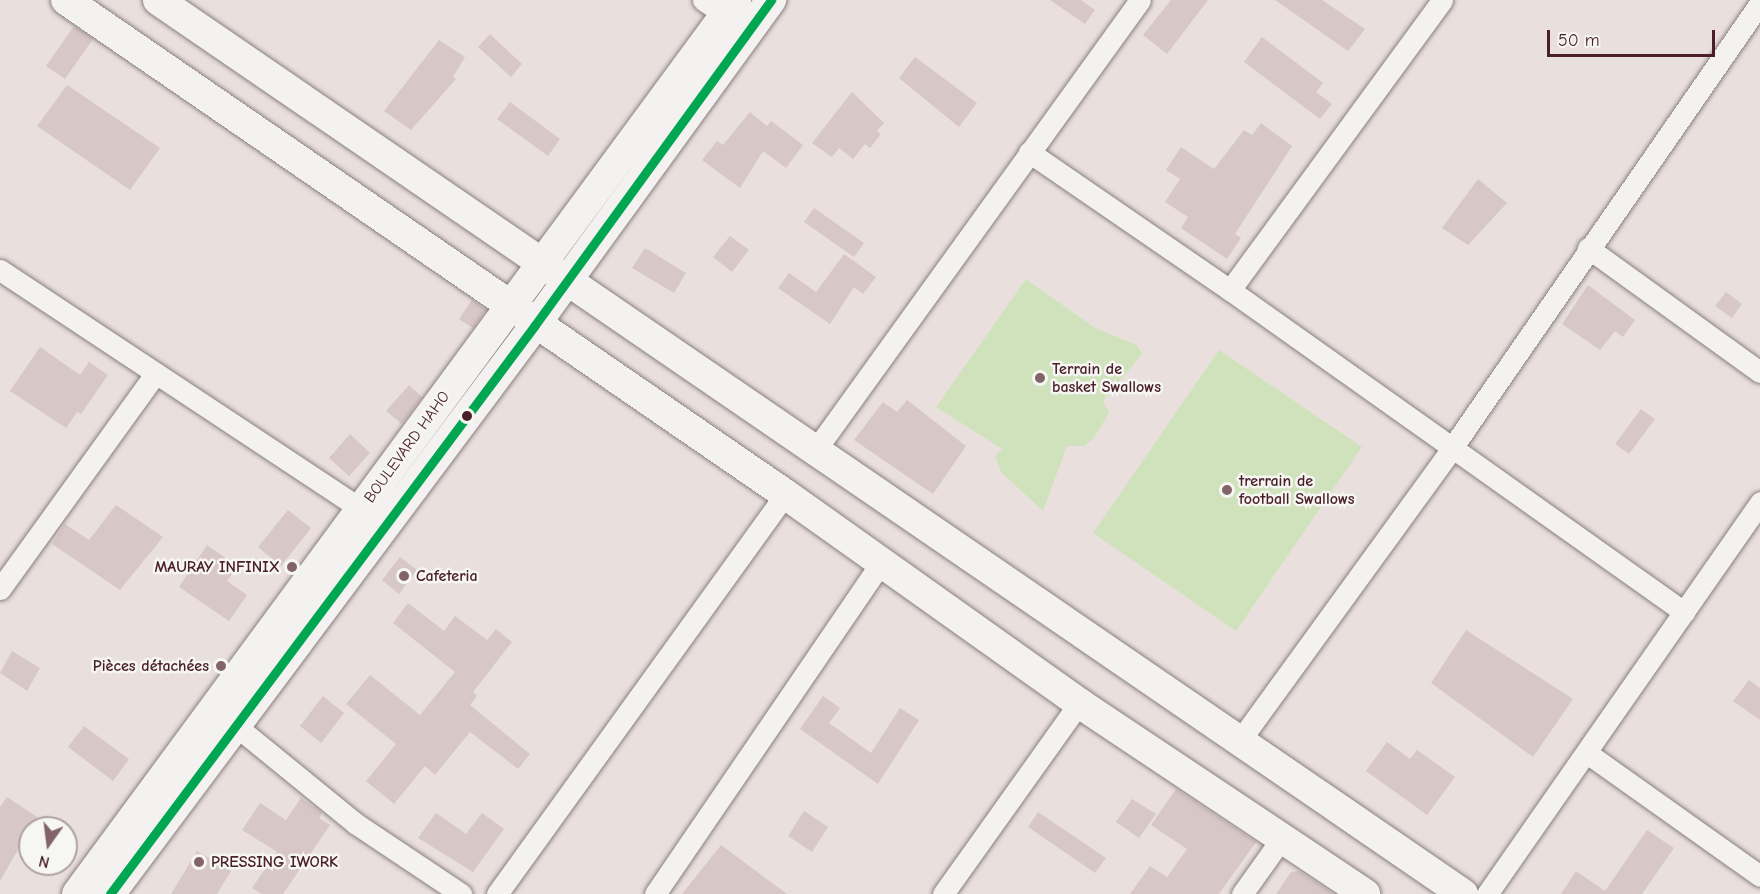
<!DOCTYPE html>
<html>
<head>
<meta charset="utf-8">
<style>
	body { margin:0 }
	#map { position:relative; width:1760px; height:894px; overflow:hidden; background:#e9e0de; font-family:"Comic Neue",sans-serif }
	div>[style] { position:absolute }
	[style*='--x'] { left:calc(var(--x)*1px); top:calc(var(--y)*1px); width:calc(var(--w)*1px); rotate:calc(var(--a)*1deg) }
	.green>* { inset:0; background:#d0e2bb }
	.building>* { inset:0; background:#d7c7c6 }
	.roads { filter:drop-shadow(0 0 2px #8a7e7f) drop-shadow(0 0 2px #8a7e7f) }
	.street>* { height:21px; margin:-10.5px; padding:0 10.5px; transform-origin:10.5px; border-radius:10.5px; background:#f3f2f0 }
	.secondary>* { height:30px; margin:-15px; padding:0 15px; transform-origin:15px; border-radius:15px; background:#f3f2f0 }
	.bus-1>* { height:9px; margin:-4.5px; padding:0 4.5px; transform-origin:4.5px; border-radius:4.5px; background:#00a651 }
	.dots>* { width:16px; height:16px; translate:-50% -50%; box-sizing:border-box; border:3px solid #f6f6f2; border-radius:50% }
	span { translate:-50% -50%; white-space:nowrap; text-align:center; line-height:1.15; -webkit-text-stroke:5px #f6f6f2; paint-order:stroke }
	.poi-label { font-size:16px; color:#4a1f2b; font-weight:700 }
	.left { translate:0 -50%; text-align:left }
	.right { translate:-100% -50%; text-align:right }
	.street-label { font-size:16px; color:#4a1f2b }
	.north { position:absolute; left:18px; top:816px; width:60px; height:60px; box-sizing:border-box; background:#f6f6f2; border:2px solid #b1a0a2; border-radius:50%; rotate:194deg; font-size:16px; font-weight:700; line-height:24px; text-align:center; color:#4a1f2b }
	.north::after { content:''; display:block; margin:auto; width:21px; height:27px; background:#82636a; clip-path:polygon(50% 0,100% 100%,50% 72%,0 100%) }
	.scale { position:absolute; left:1547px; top:30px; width:168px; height:27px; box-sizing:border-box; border:3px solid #4a1f2b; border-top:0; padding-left:8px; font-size:18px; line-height:21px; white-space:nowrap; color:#4a1f2b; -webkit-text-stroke:4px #f6f6f2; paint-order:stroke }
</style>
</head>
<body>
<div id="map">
	<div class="green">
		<i style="clip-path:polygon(1026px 279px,1095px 328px,1137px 345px,1142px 354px,1103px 401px,1109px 413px,1093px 439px,1084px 446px,1067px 446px,1043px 511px,1001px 472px,995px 456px,1002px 449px,936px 407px)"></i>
		<i style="clip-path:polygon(1219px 350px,1362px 447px,1236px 631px,1093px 533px)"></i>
	</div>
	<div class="building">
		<i style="clip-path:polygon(1050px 0,1081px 0,1095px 10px,1085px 24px)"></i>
		<i style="clip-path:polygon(1171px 0,1208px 0,1167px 54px,1143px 35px)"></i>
		<i style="clip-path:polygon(1275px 0,1322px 0,1365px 29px,1348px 51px)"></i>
		<i style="clip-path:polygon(74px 26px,93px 39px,65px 79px,46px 66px)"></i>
		<i style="clip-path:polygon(490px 34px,522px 64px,511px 77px,478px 47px)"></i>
		<i style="clip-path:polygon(1262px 37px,1323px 83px,1316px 92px,1332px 104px,1320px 119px,1244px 62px)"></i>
		<i style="clip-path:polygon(439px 40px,465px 57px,453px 77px,456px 79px,411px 130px,384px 111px)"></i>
		<i style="clip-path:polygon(915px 57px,977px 103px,959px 127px,899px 78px)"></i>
		<i style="clip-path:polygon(67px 85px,160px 148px,130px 190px,37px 126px)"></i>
		<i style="clip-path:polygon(852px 92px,884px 123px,877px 131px,881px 134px,870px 148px,865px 144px,853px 159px,839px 148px,832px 157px,812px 143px)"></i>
		<i style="clip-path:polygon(510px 102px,560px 139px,548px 156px,497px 119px)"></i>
		<i style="clip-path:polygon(750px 112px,767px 126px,771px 121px,803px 145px,786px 168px,763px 151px,740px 188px,702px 160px,717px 141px,723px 145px)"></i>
		<i style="clip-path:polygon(1261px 123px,1292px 146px,1235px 234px,1241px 238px,1227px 259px,1181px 228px,1188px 217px,1165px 202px,1180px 179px,1166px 170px,1181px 147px,1214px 169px,1244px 130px,1252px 135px)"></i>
		<i style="clip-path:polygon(1478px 179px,1507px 203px,1468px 245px,1442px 228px)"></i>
		<i style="clip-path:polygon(814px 208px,864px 243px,854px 257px,804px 222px)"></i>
		<i style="clip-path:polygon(730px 236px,749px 250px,732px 272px,713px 257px)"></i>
		<i style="clip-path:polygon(645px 248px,686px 273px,674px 293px,632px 268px)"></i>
		<i style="clip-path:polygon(844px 254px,876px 277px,863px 294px,854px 287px,830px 324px,778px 288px,789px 273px,816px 292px)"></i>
		<i style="clip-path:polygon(1588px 285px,1635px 320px,1623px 337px,1615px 331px,1600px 350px,1562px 324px)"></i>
		<i style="clip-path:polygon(1726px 292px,1742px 304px,1732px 318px,1715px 306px)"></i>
		<i style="clip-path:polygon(472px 300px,486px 310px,473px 328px,459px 319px)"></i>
		<i style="clip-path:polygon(40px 347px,80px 375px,89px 362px,108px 375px,81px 414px,77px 412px,66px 428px,10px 391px)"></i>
		<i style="clip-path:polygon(409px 385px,422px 397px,402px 424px,386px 411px)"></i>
		<i style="clip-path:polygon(907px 400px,966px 446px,933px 494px,854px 440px,883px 402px,897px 412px)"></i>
		<i style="clip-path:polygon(1641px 409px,1655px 419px,1629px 454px,1615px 444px)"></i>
		<i style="clip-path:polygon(350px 434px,370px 453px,349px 476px,329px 458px)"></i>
		<i style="clip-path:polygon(116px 505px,163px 537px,120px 590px,52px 544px,65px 524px,89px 540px)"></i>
		<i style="clip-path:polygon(288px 510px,311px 528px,281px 566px,258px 547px)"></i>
		<i style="clip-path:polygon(207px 545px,237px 566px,227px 581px,247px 595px,229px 621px,179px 587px)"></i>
		<i style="clip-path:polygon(400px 557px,417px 570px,399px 594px,382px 580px)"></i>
		<i style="clip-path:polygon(408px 603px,444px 631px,455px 616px,487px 640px,496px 629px,512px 642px,473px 692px,477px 696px,470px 705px,530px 754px,518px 769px,470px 732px,435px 775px,425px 766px,394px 804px,366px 781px,396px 744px,346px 704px,370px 675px,420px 715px,455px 672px,393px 623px)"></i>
		<i style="clip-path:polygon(1466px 630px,1573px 699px,1533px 757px,1431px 683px)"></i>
		<i style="clip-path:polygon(12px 651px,40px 668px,27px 691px,0 673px)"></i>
		<i style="clip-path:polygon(1749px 680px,1760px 688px,1760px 720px,1733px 701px)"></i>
		<i style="clip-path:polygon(323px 696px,344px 713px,321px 743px,300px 726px)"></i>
		<i style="clip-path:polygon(823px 696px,840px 708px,829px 723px,871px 753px,900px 708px,919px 720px,878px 784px,800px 729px)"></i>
		<i style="clip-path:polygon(84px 726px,129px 759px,113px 781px,68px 747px)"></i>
		<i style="clip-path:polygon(1387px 742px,1410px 759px,1417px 750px,1455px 777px,1427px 815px,1366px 771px)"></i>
		<i style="clip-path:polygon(1176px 789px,1256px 842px,1219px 894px,1130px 894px,1150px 866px,1167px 877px,1187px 849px,1151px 825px)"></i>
		<i style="clip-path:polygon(7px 797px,37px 817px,0 881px,0 807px)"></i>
		<i style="clip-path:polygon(301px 798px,322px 813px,319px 818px,330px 825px,283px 894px,262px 894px,252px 888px,277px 852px,242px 830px,260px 803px,286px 820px)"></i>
		<i style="clip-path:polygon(1132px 799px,1156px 814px,1139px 838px,1116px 822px)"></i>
		<i style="clip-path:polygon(804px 811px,828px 827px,812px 852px,788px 836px)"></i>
		<i style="clip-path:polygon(1038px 812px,1106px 858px,1095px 873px,1028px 827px)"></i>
		<i style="clip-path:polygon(436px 813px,466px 834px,482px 813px,504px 829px,473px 872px,418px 838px)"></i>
		<i style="clip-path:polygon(1647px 830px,1674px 848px,1642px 894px,1561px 894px,1576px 871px,1605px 891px)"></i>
		<i style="clip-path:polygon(721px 845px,787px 894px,682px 894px)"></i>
		<i style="clip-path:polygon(197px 851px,231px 871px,217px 894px,171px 894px)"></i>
		<i style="clip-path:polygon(1299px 871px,1334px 894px,1276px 894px,1291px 872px)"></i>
	</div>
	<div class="roads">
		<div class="street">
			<i style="--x:703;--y:0;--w:27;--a:34"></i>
			<i style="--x:1029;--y:152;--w:244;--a:34.5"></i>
			<i style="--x:1230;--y:290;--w:557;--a:35.35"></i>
			<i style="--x:1588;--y:248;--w:212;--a:35.8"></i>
			<i style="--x:0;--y:270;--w:433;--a:33.5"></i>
			<i style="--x:1230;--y:290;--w:359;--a:-53.8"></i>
			<i style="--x:814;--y:452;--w:557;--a:-54.2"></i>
			<i style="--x:0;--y:589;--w:266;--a:-54.2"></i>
			<i style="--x:236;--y:726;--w:154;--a:39.2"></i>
			<i style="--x:355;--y:823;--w:128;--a:33.8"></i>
			<i style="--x:1238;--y:743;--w:364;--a:-54"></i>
			<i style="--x:1452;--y:448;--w:541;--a:-55.31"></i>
			<i style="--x:1587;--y:753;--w:212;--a:35.4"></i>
			<i style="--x:497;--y:894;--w:493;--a:-54.2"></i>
			<i style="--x:655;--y:894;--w:401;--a:-55.7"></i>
			<i style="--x:943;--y:894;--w:234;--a:-54.5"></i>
			<i style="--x:1242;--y:894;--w:69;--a:-54.5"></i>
			<i style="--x:1487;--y:894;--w:478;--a:-55.1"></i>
		</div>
		<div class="secondary">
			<i style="--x:66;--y:0;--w:872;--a:34.49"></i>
			<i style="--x:785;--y:494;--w:361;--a:35.4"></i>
			<i style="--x:1079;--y:703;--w:344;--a:33.7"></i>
			<i style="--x:158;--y:0;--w:1582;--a:34.41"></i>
			<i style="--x:77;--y:894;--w:1111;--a:-53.6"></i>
			<i style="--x:110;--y:894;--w:710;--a:-53.24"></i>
			<i style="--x:535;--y:325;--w:402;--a:-54"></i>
		</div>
	</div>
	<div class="bus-1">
		<i style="--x:110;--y:894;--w:710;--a:-53.24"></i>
		<i style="--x:535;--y:325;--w:402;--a:-54"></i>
	</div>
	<div class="dots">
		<i style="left:1040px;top:378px;background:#82636a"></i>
		<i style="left:467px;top:416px;background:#4a1f2b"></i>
		<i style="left:1227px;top:490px;background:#82636a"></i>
		<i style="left:292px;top:567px;background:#82636a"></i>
		<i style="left:404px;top:576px;background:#82636a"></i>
		<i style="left:221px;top:666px;background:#82636a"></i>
		<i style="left:199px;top:862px;background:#82636a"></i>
	</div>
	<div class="poi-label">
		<span class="left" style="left:1052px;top:378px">Terrain de<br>basket Swallows</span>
		<span class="left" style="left:1239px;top:490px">trerrain de<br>football Swallows</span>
		<span class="right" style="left:280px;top:567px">MAURAY INFINIX</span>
		<span class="left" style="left:416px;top:576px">Cafeteria</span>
		<span class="right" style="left:209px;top:666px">Pièces détachées</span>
		<span class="left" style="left:211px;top:862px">PRESSING IWORK</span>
	</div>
	<div class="street-label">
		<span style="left:407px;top:447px;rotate:-54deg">BOULEVARD HAHO</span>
	</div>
	<div class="north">N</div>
	<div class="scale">50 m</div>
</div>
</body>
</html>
